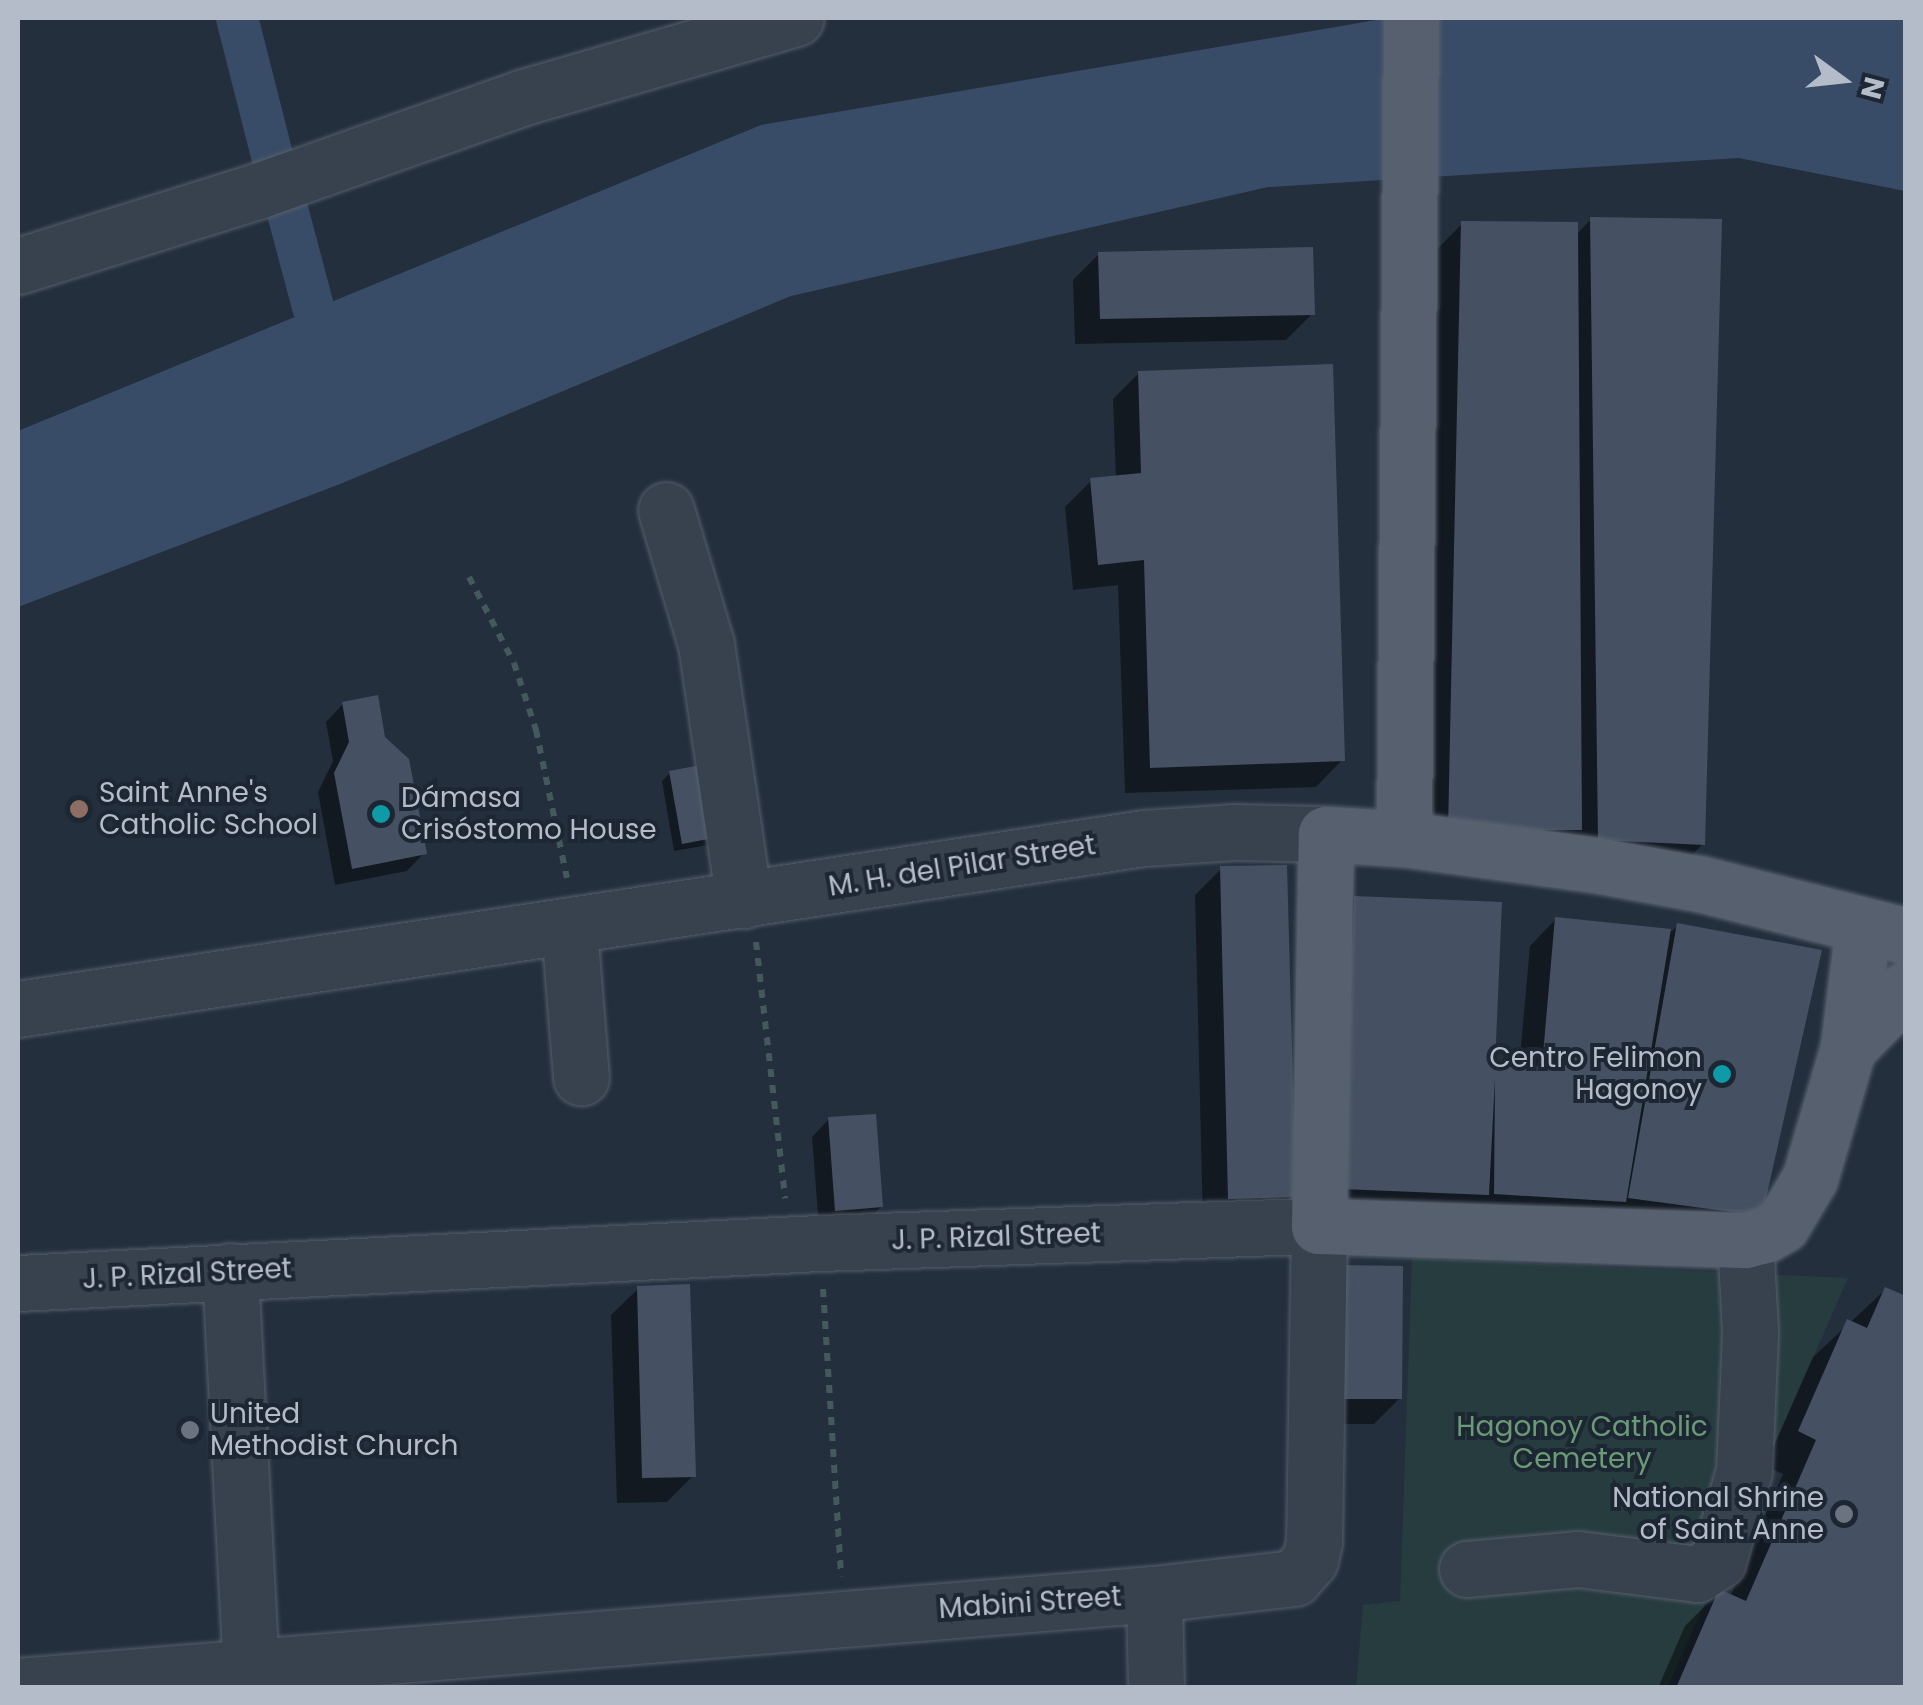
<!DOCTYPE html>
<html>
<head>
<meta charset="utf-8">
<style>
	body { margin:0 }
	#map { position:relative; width:1923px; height:1705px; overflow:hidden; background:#242f3e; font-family:Poppins,sans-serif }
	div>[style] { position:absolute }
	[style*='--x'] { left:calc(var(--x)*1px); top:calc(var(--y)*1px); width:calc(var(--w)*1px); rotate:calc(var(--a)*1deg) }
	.green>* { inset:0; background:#263c3f }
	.water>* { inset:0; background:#394c67 }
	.shadow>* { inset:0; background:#0007 }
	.canal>* { height:42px; margin:-21px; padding:0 21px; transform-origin:21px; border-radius:21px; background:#394c67 }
	.building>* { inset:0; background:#455162 }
	.path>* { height:6px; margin-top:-3px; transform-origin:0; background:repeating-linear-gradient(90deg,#44595c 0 8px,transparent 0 16px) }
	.roads { filter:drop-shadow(0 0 2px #565f6c) drop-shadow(0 0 2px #565f6c) }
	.minor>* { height:55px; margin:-27.5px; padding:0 27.5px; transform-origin:27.5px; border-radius:27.5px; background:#38414e }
	.major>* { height:55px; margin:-27.5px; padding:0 27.5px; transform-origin:27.5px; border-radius:27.5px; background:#56606e }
	.dots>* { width:28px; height:28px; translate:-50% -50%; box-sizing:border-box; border:5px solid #1d2633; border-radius:50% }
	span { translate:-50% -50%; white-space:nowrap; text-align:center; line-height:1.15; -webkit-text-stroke:8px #1d2633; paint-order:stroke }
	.poi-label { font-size:28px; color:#b4bcc9 }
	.left { translate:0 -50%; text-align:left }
	.right { translate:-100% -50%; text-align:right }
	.street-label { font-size:28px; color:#b4bcc9 }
	.park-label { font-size:28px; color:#6b9a76 }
	.frame { position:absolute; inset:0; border:20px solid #b4bcc9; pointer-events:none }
	.north { position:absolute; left:1793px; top:30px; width:100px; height:100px; -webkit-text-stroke:8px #1d2633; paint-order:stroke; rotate:105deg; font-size:28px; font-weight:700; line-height:40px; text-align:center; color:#b4bcc9 }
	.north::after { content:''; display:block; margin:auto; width:35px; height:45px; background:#b4bcc9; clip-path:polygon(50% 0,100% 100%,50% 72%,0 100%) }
</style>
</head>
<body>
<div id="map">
	<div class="green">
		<i style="clip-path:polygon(1412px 1258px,1848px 1278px,1668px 1687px,1356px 1688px,1363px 1605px,1400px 1601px)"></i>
	</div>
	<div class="water">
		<i style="clip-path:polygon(1388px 18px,1905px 18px,1905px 191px,1739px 158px,1268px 187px,791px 296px,340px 484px,18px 607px,18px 431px,761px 125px)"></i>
	</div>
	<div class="shadow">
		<i style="clip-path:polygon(1591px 219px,1703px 844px,1677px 870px,1423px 856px,1436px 250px,1462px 224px,1576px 235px)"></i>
		<i style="clip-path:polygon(1099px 254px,1312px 314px,1286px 340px,1075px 344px,1073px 280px)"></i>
		<i style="clip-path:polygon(1139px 373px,1342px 760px,1316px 787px,1125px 793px,1118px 585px,1073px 590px,1065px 507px,1091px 481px,1116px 478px,1113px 399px)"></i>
		<i style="clip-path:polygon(343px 704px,383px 738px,424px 853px,407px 871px,335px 885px,318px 792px,333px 761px,326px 722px)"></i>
		<i style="clip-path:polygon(670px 773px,716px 837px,708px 845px,674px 851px,662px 781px)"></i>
		<i style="clip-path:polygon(1221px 869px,1293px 1196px,1267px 1223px,1203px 1224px,1195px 895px)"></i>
		<i style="clip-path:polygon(1355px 898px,1492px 1068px,1519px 1068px,1530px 946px,1556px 919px,1672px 931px,1678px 926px,1760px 1215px,1316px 1215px,1329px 925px)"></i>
		<i style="clip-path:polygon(829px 1119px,881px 1207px,863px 1224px,819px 1227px,812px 1137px)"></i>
		<i style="clip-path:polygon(1341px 1267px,1400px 1398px,1374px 1424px,1315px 1424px)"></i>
		<i style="clip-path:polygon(638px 1289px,693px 1476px,667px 1502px,617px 1503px,611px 1315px)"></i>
		<i style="clip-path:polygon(1885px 1290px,1906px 1688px,1658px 1688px,1685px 1626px,1719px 1592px,1730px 1597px,1783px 1474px,1765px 1466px,1813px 1357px)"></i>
	</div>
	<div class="canal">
		<i style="--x:237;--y:18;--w:154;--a:75.7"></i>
		<i style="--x:287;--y:209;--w:101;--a:75.1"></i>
	</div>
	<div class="building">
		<i style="clip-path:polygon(1590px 217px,1722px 219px,1705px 845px,1598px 840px)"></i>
		<i style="clip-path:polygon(1461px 221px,1578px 222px,1582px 830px,1448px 831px)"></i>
		<i style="clip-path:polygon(1313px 247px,1315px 315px,1100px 319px,1098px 252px)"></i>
		<i style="clip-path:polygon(1333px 364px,1345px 761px,1150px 768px,1144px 560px,1098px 565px,1090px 478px,1141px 473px,1138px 371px)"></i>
		<i style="clip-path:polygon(378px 695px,385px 737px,409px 759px,427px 854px,352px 869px,334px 773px,349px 742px,342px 702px)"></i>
		<i style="clip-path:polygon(706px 764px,719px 837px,682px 844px,669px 771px)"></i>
		<i style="clip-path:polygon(1287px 865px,1296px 1197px,1228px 1199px,1220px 866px)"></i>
		<i style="clip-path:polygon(1354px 896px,1502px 902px,1495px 1065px,1542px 1066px,1555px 917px,1671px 929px,1626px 1202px,1494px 1194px,1495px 1078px,1489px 1195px,1342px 1189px)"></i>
		<i style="clip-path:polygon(1677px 923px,1822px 950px,1762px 1216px,1628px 1198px)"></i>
		<i style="clip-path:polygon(876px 1114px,883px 1207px,835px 1211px,828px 1117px)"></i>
		<i style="clip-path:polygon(1340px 1265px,1403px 1266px,1402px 1399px,1340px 1399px)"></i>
		<i style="clip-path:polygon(690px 1284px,696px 1477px,642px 1478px,637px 1286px)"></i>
		<i style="clip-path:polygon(1885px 1287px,1906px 1296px,1906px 1688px,1676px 1688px,1719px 1589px,1746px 1601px,1816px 1440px,1798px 1431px,1847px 1319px,1867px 1328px)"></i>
	</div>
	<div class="path">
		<i style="--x:469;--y:577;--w:97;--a:62.4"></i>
		<i style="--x:514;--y:663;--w:71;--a:71.8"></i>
		<i style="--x:536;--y:730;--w:151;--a:78.2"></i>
		<i style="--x:756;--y:942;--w:258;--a:83.5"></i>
		<i style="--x:823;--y:1289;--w:288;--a:86.4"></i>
	</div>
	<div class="roads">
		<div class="minor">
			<i style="--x:18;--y:266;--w:254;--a:-17.4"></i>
			<i style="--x:260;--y:190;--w:280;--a:-19.4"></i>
			<i style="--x:524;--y:97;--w:283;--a:-16.2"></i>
			<i style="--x:666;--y:510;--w:140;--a:73.4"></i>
			<i style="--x:706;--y:644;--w:259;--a:81.6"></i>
			<i style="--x:569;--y:928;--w:150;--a:85.4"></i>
			<i style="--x:18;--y:1009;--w:1139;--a:-8.64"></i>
			<i style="--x:1144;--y:838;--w:91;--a:-3.8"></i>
			<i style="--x:1235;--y:832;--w:91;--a:1.3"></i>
			<i style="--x:230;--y:1271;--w:400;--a:87"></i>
			<i style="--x:18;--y:1283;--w:803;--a:-2.86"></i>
			<i style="--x:820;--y:1243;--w:499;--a:-2"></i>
			<i style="--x:1319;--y:1226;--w:316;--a:90.9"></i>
			<i style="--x:1314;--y:1542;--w:18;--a:103"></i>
			<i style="--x:1310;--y:1560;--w:24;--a:132"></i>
			<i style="--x:1294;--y:1578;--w:141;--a:173.5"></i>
			<i style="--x:1154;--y:1594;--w:1140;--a:175.37"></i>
			<i style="--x:1467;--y:1569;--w:111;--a:-5.1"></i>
			<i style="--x:1578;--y:1559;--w:120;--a:7.2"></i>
			<i style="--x:1697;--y:1574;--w:25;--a:-32"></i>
			<i style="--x:1718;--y:1561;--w:94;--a:-73.9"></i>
			<i style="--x:1744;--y:1471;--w:140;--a:-87.5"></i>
			<i style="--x:1750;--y:1331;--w:91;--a:-93.1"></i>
			<i style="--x:1154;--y:1594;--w:94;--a:88.8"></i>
		</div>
		<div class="major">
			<i style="--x:1404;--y:839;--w:821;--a:-89.51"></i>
			<i style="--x:1863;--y:926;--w:123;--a:97"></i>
			<i style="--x:1848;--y:1048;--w:135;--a:106.3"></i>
			<i style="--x:1810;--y:1178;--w:55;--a:120.8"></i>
			<i style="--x:1782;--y:1225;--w:20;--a:150"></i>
			<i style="--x:1765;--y:1235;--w:21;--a:166"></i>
			<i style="--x:1745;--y:1240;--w:426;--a:-178.1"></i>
			<i style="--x:1319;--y:1226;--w:392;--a:-89"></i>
			<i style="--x:1326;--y:834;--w:78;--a:3.7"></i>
			<i style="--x:1404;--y:839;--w:194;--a:7.7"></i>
			<i style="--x:1596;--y:865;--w:107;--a:10.3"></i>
			<i style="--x:1701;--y:884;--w:211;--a:14.2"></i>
			<i style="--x:1848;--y:1048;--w:83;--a:-45.5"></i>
		</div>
	</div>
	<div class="dots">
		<i style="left:79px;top:809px;background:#8d6e63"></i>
		<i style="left:381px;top:814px;background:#0f9aa8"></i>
		<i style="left:1722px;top:1074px;background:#0f9aa8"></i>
		<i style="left:190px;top:1430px;background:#6b7280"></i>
		<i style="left:1844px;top:1514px;background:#6b7280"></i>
	</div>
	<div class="poi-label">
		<span class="left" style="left:99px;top:809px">Saint Anne's<br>Catholic School</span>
		<span class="left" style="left:401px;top:814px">Dámasa<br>Crisóstomo House</span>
		<span class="right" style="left:1702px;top:1074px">Centro Felimon<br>Hagonoy</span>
		<span class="left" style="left:210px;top:1430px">United<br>Methodist Church</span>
		<span class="right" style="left:1824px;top:1514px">National Shrine<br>of Saint Anne</span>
	</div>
	<div class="street-label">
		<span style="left:962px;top:866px;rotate:-9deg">M. H. del Pilar Street</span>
		<span style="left:996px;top:1237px;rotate:-2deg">J. P. Rizal Street</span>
		<span style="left:187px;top:1274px;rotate:-3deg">J. P. Rizal Street</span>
		<span style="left:1030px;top:1603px;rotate:-4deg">Mabini Street</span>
	</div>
	<div class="park-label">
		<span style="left:1582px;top:1443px">Hagonoy Catholic<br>Cemetery</span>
	</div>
	<div class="frame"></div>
	<div class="north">N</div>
</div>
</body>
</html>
